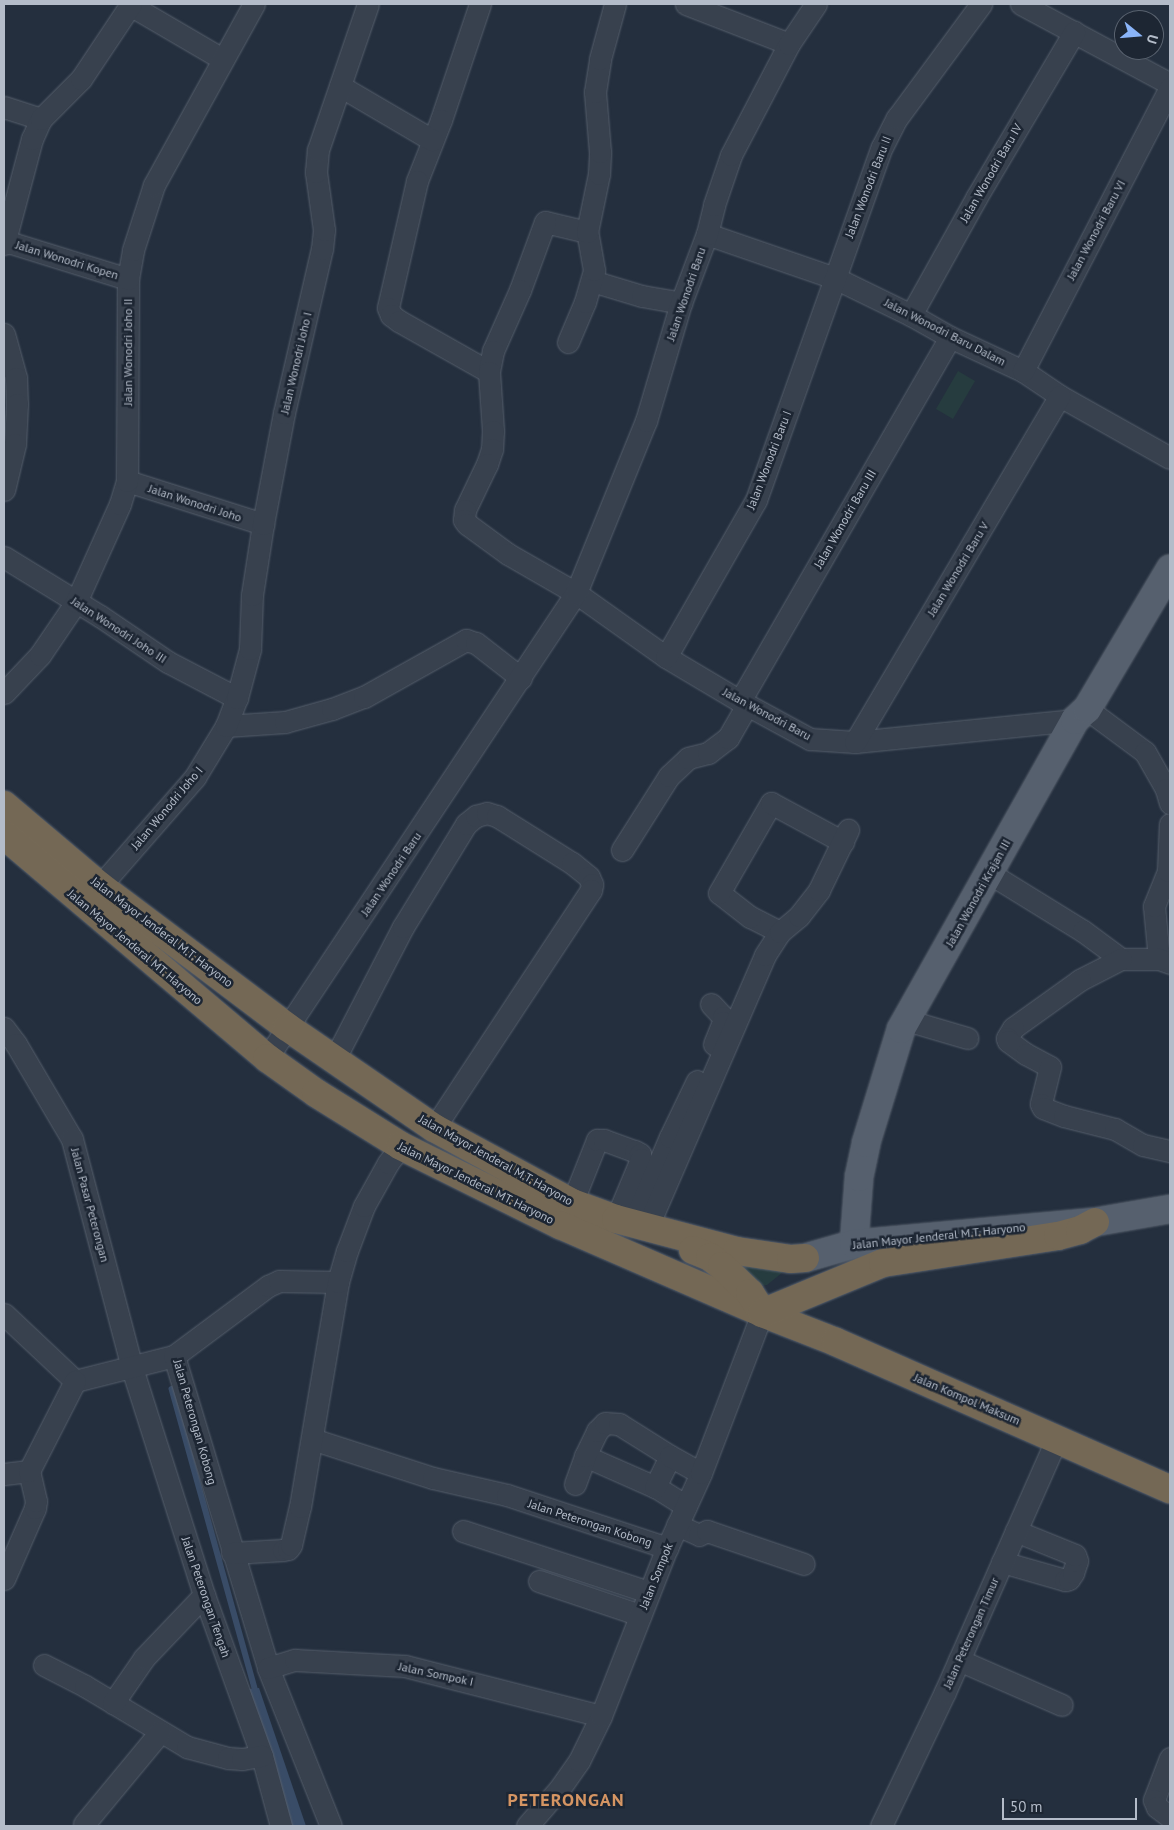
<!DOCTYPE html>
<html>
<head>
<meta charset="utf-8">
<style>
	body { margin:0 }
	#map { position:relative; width:1174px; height:1830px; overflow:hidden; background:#242f3e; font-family:"PT Sans",sans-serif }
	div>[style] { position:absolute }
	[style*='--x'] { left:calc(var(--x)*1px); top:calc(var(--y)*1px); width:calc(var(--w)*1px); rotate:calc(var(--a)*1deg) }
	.green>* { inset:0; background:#263c3f }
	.water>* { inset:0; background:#394c67 }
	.stream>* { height:5.5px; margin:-2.75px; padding:0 2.75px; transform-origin:2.75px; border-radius:2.75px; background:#394c67 }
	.roads { filter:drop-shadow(0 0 1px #565f6c) drop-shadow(0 0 1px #565f6c) }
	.minor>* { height:21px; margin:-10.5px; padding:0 10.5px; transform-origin:10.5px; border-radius:10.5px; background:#38414e }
	.major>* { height:28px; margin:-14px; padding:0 14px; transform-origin:14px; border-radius:14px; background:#56606e }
	.highway>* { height:28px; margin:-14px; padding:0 14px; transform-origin:14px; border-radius:14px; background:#746855 }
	span { translate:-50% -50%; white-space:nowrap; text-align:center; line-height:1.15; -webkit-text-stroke:5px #1d2633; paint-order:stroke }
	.street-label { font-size:12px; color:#b4bcc9 }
	.district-label { font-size:18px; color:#d59563; font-weight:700; letter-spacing:1px }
	.frame { position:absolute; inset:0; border:5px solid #b4bcc9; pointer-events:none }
	.north { position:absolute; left:1114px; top:10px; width:50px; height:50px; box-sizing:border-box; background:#1d2633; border:1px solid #59626f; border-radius:50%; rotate:107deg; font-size:14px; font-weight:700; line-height:20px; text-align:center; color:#b4bcc9 }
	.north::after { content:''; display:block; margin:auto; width:18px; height:22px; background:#8ab4f8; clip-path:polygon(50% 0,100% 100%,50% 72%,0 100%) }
	.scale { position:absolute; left:1002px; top:1798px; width:135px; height:22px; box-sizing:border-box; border:2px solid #b4bcc9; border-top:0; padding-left:6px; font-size:15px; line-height:18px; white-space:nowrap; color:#b4bcc9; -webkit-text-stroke:4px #1d2633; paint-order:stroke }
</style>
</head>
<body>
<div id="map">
	<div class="green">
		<i style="clip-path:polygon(958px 371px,975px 381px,953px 419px,936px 409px)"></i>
		<i style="clip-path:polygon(731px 1259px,788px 1268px,767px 1285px,758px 1286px)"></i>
	</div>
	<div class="water">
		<i style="clip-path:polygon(259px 1688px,306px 1826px,292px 1826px,249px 1689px)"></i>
	</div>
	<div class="stream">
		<i style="--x:172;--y:1389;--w:319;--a:74.5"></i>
	</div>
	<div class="roads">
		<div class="minor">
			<i style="--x:480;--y:4;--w:122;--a:108.6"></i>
			<i style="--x:441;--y:120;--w:66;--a:111.5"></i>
			<i style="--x:417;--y:181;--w:130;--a:102.9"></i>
			<i style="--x:388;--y:308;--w:8;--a:67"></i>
			<i style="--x:391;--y:315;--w:10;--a:37"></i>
			<i style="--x:399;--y:321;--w:103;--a:29.5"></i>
			<i style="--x:686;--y:4;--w:110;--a:21.2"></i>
			<i style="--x:1021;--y:4;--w:169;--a:28.2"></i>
			<i style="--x:130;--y:5;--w:97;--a:30.3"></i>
			<i style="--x:340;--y:86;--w:107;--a:30.4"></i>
			<i style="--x:4;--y:107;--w:39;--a:18"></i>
			<i style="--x:587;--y:232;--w:43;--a:-166.6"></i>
			<i style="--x:545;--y:222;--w:72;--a:110.2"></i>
			<i style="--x:520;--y:290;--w:67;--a:113.9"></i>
			<i style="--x:493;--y:351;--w:21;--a:101"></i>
			<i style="--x:489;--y:372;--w:59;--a:86.1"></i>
			<i style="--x:493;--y:431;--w:18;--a:93"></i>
			<i style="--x:492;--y:449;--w:16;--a:108"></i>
			<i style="--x:487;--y:464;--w:51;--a:115.6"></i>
			<i style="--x:465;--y:510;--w:10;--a:96"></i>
			<i style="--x:464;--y:520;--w:5;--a:53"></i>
			<i style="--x:467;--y:524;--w:51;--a:36.2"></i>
			<i style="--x:508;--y:554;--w:78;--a:29.8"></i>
			<i style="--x:576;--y:593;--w:110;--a:35.4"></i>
			<i style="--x:666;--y:657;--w:86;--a:30.7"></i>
			<i style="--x:740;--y:701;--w:80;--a:28.5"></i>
			<i style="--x:810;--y:739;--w:45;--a:3.8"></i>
			<i style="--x:855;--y:742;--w:221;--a:-5.7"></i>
			<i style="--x:707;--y:234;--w:135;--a:19"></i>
			<i style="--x:835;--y:278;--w:85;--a:26"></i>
			<i style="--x:911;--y:315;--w:45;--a:29.4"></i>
			<i style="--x:950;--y:337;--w:81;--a:25"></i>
			<i style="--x:1023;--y:371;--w:45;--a:34"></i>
			<i style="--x:1060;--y:396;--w:126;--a:29.4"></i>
			<i style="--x:5;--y:241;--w:129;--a:17.2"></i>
			<i style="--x:4;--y:244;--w:109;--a:-75.1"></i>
			<i style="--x:32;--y:139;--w:22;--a:-66"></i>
			<i style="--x:41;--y:119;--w:57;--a:-45"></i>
			<i style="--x:81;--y:79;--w:90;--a:-56.3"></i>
			<i style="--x:592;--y:281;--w:52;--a:16.7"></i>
			<i style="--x:642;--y:296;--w:40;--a:10"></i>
			<i style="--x:911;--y:315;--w:134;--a:-60.9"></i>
			<i style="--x:976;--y:198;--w:193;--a:-59.4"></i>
			<i style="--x:4;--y:334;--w:46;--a:74.7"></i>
			<i style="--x:16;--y:378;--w:26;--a:88"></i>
			<i style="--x:17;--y:404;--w:40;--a:92.9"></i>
			<i style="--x:15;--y:444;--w:47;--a:103.4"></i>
			<i style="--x:568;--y:342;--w:43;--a:-67"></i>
			<i style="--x:585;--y:302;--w:33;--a:-74"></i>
			<i style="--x:594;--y:270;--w:39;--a:-100"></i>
			<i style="--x:587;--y:232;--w:59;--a:-78.3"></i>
			<i style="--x:599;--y:174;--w:22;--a:-87"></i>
			<i style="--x:600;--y:152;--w:60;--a:-94.8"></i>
			<i style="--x:595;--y:92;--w:33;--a:-81"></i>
			<i style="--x:600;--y:59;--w:57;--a:-74.7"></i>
			<i style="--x:1023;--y:371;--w:319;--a:-62.6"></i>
			<i style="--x:127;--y:481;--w:143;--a:17.5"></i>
			<i style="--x:4;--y:557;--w:113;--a:31.6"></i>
			<i style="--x:100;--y:616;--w:82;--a:34.1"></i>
			<i style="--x:168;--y:662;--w:78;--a:27.6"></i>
			<i style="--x:666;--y:657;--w:181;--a:-60.2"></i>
			<i style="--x:756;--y:500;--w:375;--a:-70.4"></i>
			<i style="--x:882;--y:147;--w:33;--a:-63"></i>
			<i style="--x:897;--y:118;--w:142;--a:-53.6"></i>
			<i style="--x:4;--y:693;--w:52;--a:-46.5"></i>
			<i style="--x:40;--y:655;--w:64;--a:-55.8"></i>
			<i style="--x:76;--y:602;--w:107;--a:-65.8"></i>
			<i style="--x:120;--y:504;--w:24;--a:-73"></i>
			<i style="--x:127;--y:481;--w:202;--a:-89.7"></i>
			<i style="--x:128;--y:279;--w:29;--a:-80"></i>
			<i style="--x:133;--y:250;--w:68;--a:-72.1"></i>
			<i style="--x:154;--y:185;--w:207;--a:-61.1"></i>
			<i style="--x:740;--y:701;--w:420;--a:-60"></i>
			<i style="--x:1087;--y:709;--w:72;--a:36.6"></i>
			<i style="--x:1145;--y:752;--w:43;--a:60.4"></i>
			<i style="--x:1166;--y:789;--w:15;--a:74"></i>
			<i style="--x:226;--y:726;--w:59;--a:-3.9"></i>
			<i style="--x:285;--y:722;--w:49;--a:-15.5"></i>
			<i style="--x:332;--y:709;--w:34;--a:-21"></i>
			<i style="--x:364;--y:697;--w:117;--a:-29.2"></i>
			<i style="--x:466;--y:640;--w:10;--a:17"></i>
			<i style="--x:476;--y:643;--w:57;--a:37.9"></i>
			<i style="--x:855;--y:742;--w:402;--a:-59.4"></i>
			<i style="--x:622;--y:850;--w:88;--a:-57.6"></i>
			<i style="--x:669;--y:776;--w:26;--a:-43"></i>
			<i style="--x:688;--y:758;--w:21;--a:-14"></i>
			<i style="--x:708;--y:753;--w:25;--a:-37"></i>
			<i style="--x:728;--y:738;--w:38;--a:-60"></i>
			<i style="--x:989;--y:873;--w:110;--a:31.7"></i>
			<i style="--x:1083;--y:931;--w:47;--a:36.4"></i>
			<i style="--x:100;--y:886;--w:145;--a:-48.9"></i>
			<i style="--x:195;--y:777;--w:60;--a:-58.7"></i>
			<i style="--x:226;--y:726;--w:30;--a:-69"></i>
			<i style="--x:237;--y:698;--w:51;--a:-75.1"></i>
			<i style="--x:250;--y:649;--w:54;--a:-87.9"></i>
			<i style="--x:252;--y:595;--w:72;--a:-81.2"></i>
			<i style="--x:263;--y:524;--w:113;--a:-79.3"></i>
			<i style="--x:284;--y:413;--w:168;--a:-77"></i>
			<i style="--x:322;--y:249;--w:19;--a:-84"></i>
			<i style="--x:324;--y:230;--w:59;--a:-97.9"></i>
			<i style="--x:316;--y:172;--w:22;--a:-85"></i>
			<i style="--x:318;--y:150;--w:154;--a:-71.1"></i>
			<i style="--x:780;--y:932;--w:34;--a:-153"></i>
			<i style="--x:750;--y:917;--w:39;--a:-142"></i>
			<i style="--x:719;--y:893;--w:104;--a:-60"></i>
			<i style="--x:771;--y:803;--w:82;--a:28.4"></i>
			<i style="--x:1159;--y:959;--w:53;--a:-95.4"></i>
			<i style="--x:1154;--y:906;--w:38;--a:-68"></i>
			<i style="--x:1168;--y:871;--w:47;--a:-87.6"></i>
			<i style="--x:1170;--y:963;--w:12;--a:-160"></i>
			<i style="--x:1159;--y:959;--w:38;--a:180"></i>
			<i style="--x:1121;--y:959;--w:46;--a:152.9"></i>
			<i style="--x:1080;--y:980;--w:82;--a:144.4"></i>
			<i style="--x:1013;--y:1028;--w:12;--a:121"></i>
			<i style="--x:1007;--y:1038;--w:3;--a:72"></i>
			<i style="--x:1008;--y:1041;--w:22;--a:36"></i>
			<i style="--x:1026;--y:1054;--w:27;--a:28"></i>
			<i style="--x:1050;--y:1067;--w:38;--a:104"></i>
			<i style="--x:1041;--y:1104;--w:4;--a:63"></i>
			<i style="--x:1043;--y:1108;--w:22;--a:21"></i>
			<i style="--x:1064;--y:1116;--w:53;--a:14.3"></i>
			<i style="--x:1115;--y:1129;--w:32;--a:30"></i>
			<i style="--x:1143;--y:1145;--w:28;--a:13"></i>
			<i style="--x:711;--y:1004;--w:18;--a:47"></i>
			<i style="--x:723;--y:1017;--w:5;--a:90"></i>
			<i style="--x:723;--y:1022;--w:24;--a:112"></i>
			<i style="--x:906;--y:1020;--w:64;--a:16.4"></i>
			<i style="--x:4;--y:1028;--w:20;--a:53"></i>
			<i style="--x:16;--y:1044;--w:110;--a:59.5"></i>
			<i style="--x:72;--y:1139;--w:237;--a:75.3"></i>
			<i style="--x:132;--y:1368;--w:238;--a:72.4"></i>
			<i style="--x:204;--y:1595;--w:171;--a:70.2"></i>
			<i style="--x:262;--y:1756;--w:73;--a:74.8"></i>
			<i style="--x:267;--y:1058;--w:558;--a:-56.4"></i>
			<i style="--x:576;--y:593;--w:186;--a:-67.9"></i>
			<i style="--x:646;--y:421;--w:123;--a:-73.5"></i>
			<i style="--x:681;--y:303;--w:74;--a:-69.4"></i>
			<i style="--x:707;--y:234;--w:30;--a:-76"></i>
			<i style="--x:714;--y:205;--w:53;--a:-71.2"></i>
			<i style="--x:731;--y:155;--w:125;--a:-62.4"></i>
			<i style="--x:789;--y:44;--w:48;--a:-56"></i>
			<i style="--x:334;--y:1060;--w:150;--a:-62.6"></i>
			<i style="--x:403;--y:927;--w:121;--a:-58.5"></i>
			<i style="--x:466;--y:824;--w:13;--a:-39"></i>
			<i style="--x:476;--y:816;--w:11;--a:-15"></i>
			<i style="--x:487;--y:813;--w:10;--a:17"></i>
			<i style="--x:497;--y:816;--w:89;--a:32.1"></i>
			<i style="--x:572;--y:863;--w:22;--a:39"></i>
			<i style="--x:589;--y:877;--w:8;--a:67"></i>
			<i style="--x:592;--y:884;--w:6;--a:99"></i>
			<i style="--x:591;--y:890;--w:285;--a:123.4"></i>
			<i style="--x:572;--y:1203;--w:68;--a:-68.4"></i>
			<i style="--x:597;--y:1140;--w:7;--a:0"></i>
			<i style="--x:604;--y:1140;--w:33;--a:20"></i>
			<i style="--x:635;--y:1151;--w:6;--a:31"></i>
			<i style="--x:640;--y:1154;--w:5;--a:79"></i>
			<i style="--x:641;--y:1159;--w:65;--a:112.6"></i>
			<i style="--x:633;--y:1224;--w:95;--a:-67"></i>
			<i style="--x:670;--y:1137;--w:62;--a:-64.3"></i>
			<i style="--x:647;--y:1228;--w:297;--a:-66.6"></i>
			<i style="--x:765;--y:955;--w:27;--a:-57"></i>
			<i style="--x:780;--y:932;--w:25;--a:-40"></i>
			<i style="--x:799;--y:916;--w:33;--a:-52"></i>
			<i style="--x:819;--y:890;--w:67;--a:-64.2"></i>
			<i style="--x:4;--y:1314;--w:98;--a:43.3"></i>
			<i style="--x:174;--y:1356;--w:326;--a:73.2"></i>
			<i style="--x:268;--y:1668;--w:170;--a:68.3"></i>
			<i style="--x:75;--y:1381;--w:102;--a:-14.2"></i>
			<i style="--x:174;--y:1356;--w:117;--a:-36.7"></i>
			<i style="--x:268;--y:1286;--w:12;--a:-24"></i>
			<i style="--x:279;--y:1281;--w:59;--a:1"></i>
			<i style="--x:312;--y:1439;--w:127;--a:17.9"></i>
			<i style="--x:433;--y:1478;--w:76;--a:12.9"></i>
			<i style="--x:507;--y:1495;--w:169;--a:18.3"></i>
			<i style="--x:585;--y:1456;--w:77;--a:23.9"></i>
			<i style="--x:4;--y:1474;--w:25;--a:-7"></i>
			<i style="--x:575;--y:1484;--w:30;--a:-70"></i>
			<i style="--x:585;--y:1456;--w:28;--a:-64"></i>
			<i style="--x:597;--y:1431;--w:11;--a:-45"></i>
			<i style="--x:605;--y:1423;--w:14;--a:4"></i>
			<i style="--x:619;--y:1424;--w:60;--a:32.1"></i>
			<i style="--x:686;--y:1506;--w:36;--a:-148"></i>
			<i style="--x:655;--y:1487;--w:34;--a:-64"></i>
			<i style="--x:670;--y:1456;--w:35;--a:29"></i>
			<i style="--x:677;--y:1525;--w:24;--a:24"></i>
			<i style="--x:699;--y:1535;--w:9;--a:-27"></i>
			<i style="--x:707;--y:1531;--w:102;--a:18.8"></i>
			<i style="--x:463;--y:1531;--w:196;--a:18.2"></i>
			<i style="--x:232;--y:1553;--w:51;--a:-3.4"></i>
			<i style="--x:283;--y:1550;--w:5;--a:-11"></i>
			<i style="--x:288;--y:1549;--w:5;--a:-53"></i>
			<i style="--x:291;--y:1545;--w:39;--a:-77"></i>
			<i style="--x:300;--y:1507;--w:228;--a:-80.4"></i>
			<i style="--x:338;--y:1282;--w:32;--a:-74"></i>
			<i style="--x:347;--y:1251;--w:48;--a:-69.3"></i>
			<i style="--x:364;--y:1206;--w:49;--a:-60.8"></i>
			<i style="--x:388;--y:1163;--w:21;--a:-53"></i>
			<i style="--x:1002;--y:1562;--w:66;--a:15.9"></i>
			<i style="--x:1065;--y:1580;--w:4;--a:-14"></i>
			<i style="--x:1069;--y:1579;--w:7;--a:-56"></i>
			<i style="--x:1073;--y:1573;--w:13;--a:-72"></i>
			<i style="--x:1077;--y:1561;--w:6;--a:-108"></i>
			<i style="--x:1075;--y:1555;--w:64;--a:-157.9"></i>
			<i style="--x:4;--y:1579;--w:77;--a:-66.4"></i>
			<i style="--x:35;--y:1508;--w:7;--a:-82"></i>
			<i style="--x:36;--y:1501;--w:31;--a:-103"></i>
			<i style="--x:29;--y:1471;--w:101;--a:-62.9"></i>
			<i style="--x:539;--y:1581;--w:107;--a:18.6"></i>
			<i style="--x:959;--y:1660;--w:112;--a:23.6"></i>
			<i style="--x:44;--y:1665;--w:46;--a:27.1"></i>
			<i style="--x:85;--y:1686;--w:119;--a:30.9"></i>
			<i style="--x:187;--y:1747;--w:42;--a:15"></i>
			<i style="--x:228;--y:1758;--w:14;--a:4"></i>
			<i style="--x:242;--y:1759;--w:20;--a:-9"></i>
			<i style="--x:268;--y:1668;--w:28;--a:-17"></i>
			<i style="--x:295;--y:1660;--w:110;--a:3.1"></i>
			<i style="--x:405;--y:1666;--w:202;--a:14.3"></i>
			<i style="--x:113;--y:1703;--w:55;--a:-55.4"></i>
			<i style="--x:144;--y:1658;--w:87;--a:-46.4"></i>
			<i style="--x:1170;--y:1758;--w:45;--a:110.9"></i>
			<i style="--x:1154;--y:1800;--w:8;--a:67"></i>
			<i style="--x:1157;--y:1807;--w:16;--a:38"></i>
			<i style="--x:84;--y:1824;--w:119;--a:-50.4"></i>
			<i style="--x:527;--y:1826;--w:50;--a:-49"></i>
			<i style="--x:560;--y:1788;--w:33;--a:-55"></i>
			<i style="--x:579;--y:1761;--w:50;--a:-63.9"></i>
			<i style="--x:601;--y:1716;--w:180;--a:-68.6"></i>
			<i style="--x:667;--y:1548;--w:82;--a:-65.6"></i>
			<i style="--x:701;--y:1473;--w:171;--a:-69.1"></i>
			<i style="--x:881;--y:1826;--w:148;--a:-64.5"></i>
			<i style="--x:945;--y:1692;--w:278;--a:-66.2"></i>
		</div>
		<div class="major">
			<i style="--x:854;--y:1244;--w:67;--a:-85.7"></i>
			<i style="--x:859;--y:1177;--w:35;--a:-78"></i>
			<i style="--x:866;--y:1143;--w:119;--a:-72.9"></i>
			<i style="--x:901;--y:1029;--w:355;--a:-60.6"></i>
			<i style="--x:1075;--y:720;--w:16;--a:-43"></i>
			<i style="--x:1087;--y:709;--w:163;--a:-59.3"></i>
			<i style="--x:805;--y:1258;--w:51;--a:-15.9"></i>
			<i style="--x:854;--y:1244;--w:242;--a:-5.2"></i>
			<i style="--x:1095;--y:1222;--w:76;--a:-9.8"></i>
		</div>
		<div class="highway">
			<i style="--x:4;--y:805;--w:126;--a:40.2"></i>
			<i style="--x:100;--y:886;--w:234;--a:37"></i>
			<i style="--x:287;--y:1027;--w:178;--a:34.5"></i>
			<i style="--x:434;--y:1128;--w:157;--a:28.5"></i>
			<i style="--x:572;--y:1203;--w:47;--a:20"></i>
			<i style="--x:616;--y:1219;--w:125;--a:14.8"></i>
			<i style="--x:737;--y:1251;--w:55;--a:8.4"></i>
			<i style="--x:791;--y:1259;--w:14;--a:-4"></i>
			<i style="--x:4;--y:835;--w:345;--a:40.3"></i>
			<i style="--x:267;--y:1058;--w:60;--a:35.5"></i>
			<i style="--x:316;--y:1093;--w:100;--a:31.9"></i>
			<i style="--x:401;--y:1146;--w:178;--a:26.4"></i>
			<i style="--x:560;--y:1225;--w:220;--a:23.5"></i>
			<i style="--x:762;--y:1313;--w:79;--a:21.4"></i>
			<i style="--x:836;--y:1342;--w:365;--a:23.8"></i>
			<i style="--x:693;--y:1250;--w:18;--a:22"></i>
			<i style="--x:710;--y:1257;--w:15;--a:37"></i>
			<i style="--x:722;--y:1266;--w:39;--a:44"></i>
			<i style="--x:750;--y:1293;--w:17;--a:57"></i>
			<i style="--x:762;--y:1313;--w:131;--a:-22.5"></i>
			<i style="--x:883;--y:1263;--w:177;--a:-8.8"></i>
			<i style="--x:1058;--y:1236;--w:23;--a:-15"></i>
			<i style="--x:1080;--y:1230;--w:17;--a:-28"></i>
		</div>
	</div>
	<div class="street-label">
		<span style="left:991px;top:173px;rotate:-60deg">Jalan Wonodri Baru IV</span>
		<span style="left:868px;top:187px;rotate:-69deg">Jalan Wonodri Baru II</span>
		<span style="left:1096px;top:230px;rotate:-62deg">Jalan Wonodri Baru VI</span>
		<span style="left:67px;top:260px;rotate:17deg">Jalan Wonodri Kopen</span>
		<span style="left:686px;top:294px;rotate:-71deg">Jalan Wonodri Baru</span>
		<span style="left:945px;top:332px;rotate:27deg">Jalan Wonodri Baru Dalam</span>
		<span style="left:128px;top:352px;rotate:-90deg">Jalan Wonodri Joho II</span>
		<span style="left:296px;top:363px;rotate:-77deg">Jalan Wonodri Joho I</span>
		<span style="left:769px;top:460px;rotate:-69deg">Jalan Wonodri Baru I</span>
		<span style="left:195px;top:503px;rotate:18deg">Jalan Wonodri Joho</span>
		<span style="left:845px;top:519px;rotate:-60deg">Jalan Wonodri Baru III</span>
		<span style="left:958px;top:569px;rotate:-59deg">Jalan Wonodri Baru V</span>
		<span style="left:119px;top:630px;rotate:33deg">Jalan Wonodri Joho III</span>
		<span style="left:767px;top:714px;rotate:28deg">Jalan Wonodri Baru</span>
		<span style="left:167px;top:808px;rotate:-50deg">Jalan Wonodri Joho I</span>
		<span style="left:391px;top:874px;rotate:-56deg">Jalan Wonodri Baru</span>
		<span style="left:978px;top:893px;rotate:-61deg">Jalan Wonodri Krajan III</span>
		<span style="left:162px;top:932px;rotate:37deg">Jalan Mayor Jenderal M.T. Haryono</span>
		<span style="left:135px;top:947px;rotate:40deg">Jalan Mayor Jenderal MT. Haryono</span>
		<span style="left:496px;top:1160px;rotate:29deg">Jalan Mayor Jenderal M.T. Haryono</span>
		<span style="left:476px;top:1183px;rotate:26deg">Jalan Mayor Jenderal MT. Haryono</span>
		<span style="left:90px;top:1205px;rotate:75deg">Jalan Pasar Peterongan</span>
		<span style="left:939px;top:1236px;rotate:-6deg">Jalan Mayor Jenderal M.T. Haryono</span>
		<span style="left:967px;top:1399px;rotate:23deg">Jalan Kompol Maksum</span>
		<span style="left:195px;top:1422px;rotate:74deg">Jalan Peterongan Kobong</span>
		<span style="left:590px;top:1523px;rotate:18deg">Jalan Peterongan Kobong</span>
		<span style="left:656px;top:1576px;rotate:-68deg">Jalan Sompok</span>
		<span style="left:206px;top:1597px;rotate:71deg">Jalan Peterongan Tengah</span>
		<span style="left:971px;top:1633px;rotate:-66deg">Jalan Peterongan Timur</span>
		<span style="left:436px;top:1674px;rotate:12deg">Jalan Sompok I</span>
	</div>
	<div class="district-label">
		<span style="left:566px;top:1800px">PETERONGAN</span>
	</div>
	<div class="frame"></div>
	<div class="north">U</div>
	<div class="scale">50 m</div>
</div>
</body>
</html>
